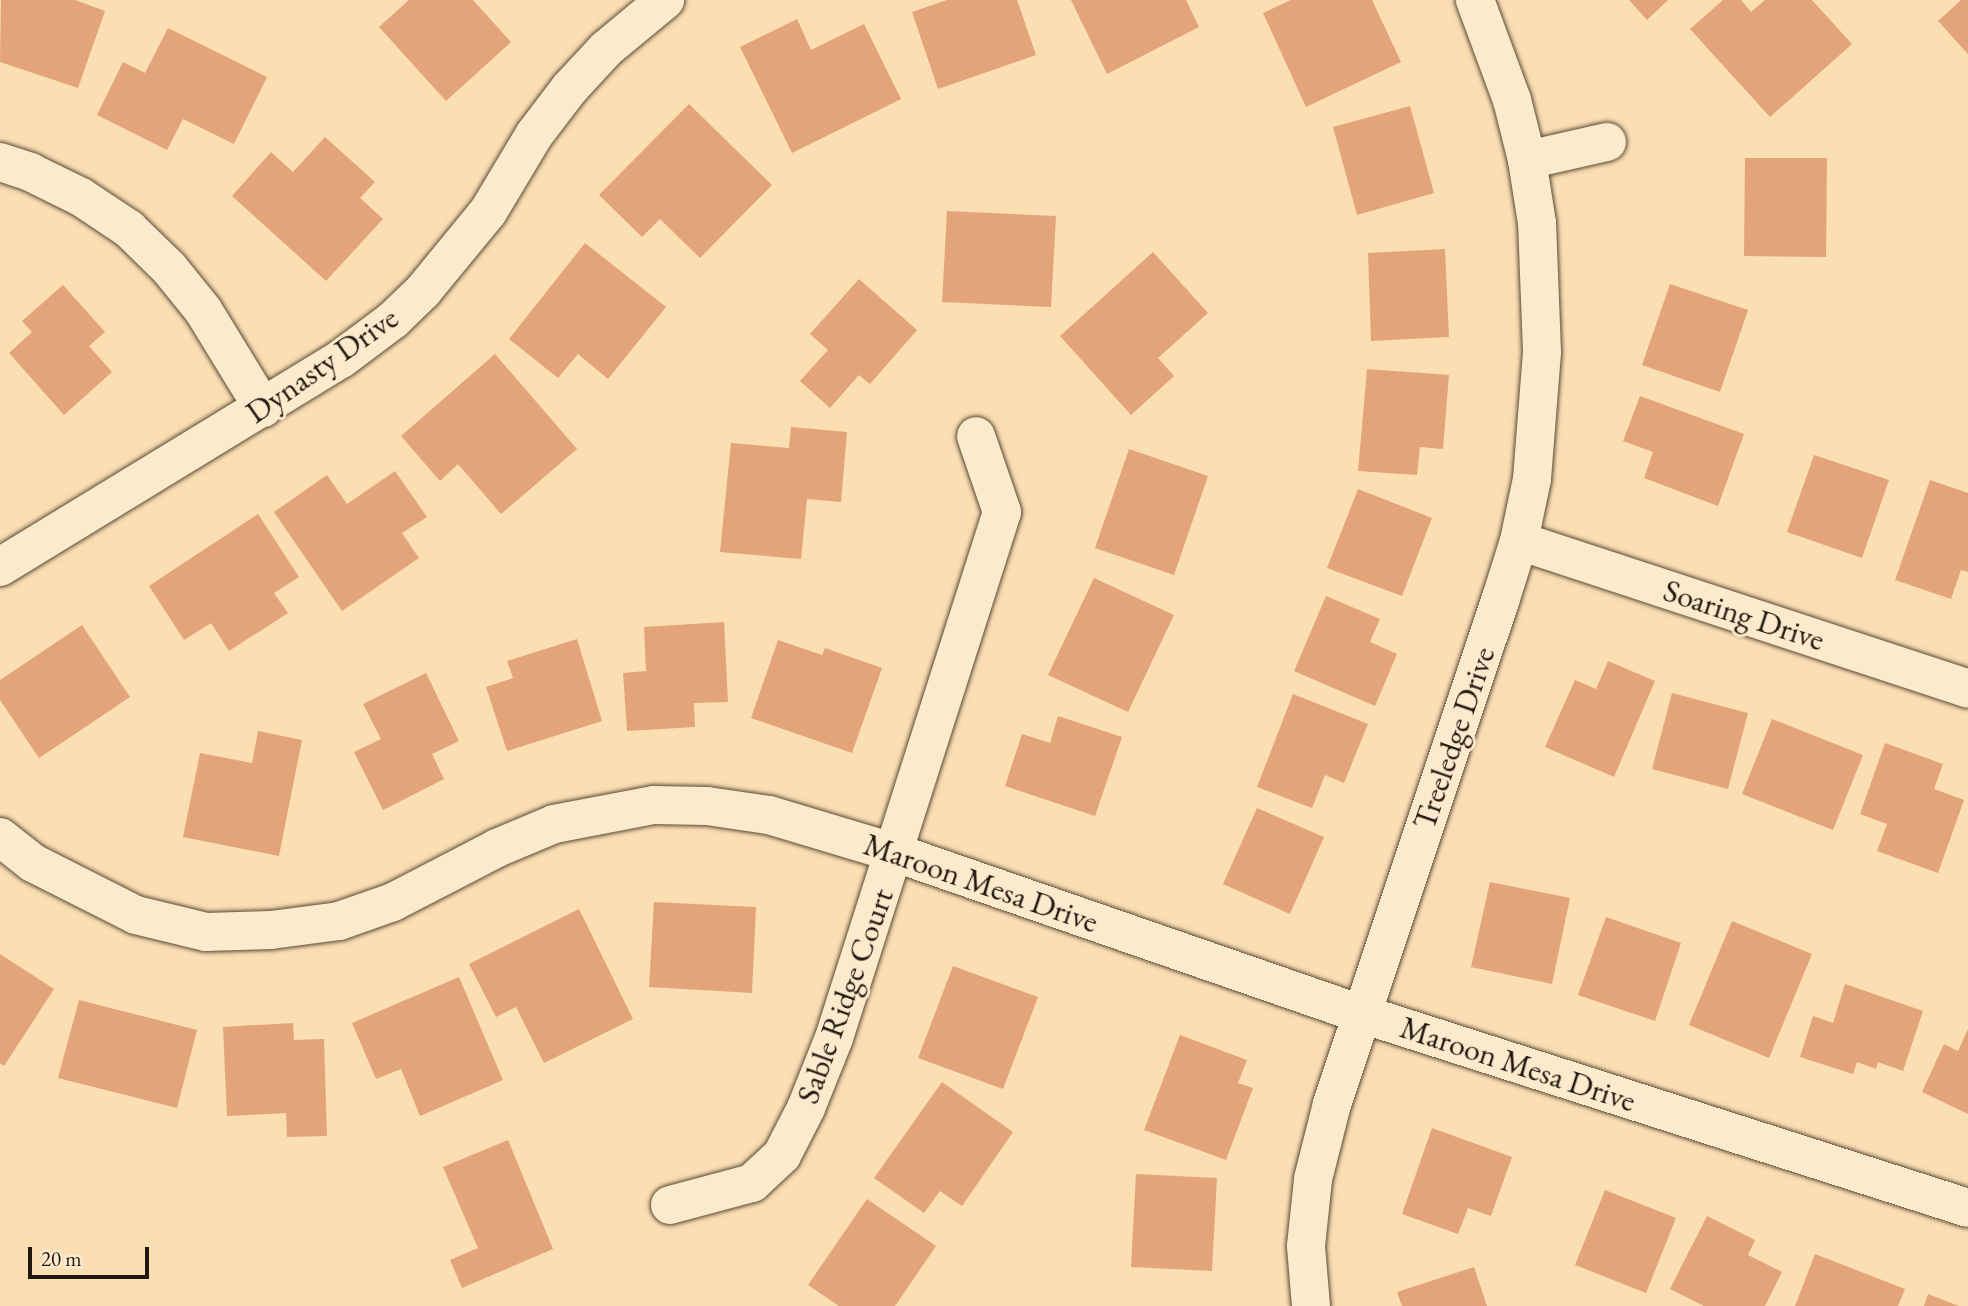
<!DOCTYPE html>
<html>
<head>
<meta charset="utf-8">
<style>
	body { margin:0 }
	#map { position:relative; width:1968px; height:1306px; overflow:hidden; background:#fbdeb2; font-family:"EB Garamond",serif }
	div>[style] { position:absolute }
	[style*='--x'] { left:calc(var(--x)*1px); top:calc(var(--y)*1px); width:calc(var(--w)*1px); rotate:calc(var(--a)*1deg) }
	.building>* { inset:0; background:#e3a47a }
	.roads { filter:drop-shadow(0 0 2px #584a38) drop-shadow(0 0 2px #584a38) }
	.minor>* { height:38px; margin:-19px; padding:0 19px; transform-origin:19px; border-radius:19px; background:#fceacd }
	span { translate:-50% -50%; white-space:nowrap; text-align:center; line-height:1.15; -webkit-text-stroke:6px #fceacd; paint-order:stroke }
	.street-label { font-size:32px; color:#211810 }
	.scale { position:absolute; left:28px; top:1247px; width:121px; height:32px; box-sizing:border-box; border:4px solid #211810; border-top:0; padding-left:9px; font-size:21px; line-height:24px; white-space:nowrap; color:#211810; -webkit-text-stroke:5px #fceacd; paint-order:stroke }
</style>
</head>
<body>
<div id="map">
	<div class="building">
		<i style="clip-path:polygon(1px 0,75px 0,105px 11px,78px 88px,0 62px)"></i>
		<i style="clip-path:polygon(409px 0,473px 0,511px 42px,446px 101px,379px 27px)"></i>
		<i style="clip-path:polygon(947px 0,1017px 0,1036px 55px,938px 89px,912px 12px)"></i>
		<i style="clip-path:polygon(1071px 0,1186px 0,1199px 27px,1107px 74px)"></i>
		<i style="clip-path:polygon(1291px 0,1372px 0,1401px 62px,1306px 107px,1263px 13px)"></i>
		<i style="clip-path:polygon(1629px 0,1668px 0,1647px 20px)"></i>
		<i style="clip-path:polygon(1723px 0,1741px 0,1751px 12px,1765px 0,1812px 0,1852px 44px,1770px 117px,1690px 29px)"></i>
		<i style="clip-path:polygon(1961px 0,1968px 0,1968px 54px,1938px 21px)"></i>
		<i style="clip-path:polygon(797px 19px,811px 50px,864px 24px,901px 99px,792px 153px,740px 47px)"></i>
		<i style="clip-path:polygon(168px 28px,267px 77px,234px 144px,183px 119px,167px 150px,97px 115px,123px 62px,145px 73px)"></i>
		<i style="clip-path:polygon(689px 104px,772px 185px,700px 258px,660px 219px,642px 237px,599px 195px)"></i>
		<i style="clip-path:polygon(1410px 106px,1434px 193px,1357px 215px,1333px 127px)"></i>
		<i style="clip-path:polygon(325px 137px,375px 182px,360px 198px,383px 219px,326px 281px,232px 196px,271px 152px,293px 172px)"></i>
		<i style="clip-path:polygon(1745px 158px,1827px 158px,1826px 257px,1744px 256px)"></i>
		<i style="clip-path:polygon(947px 211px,1056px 216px,1051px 307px,942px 302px)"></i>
		<i style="clip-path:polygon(585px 243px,666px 307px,608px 379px,578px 354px,558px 378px,509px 339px)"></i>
		<i style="clip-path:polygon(1445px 249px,1449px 337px,1371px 341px,1368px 253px)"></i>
		<i style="clip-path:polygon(1153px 252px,1208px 313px,1158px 358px,1174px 376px,1131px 415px,1060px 336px)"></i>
		<i style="clip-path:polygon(859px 279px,917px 330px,870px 384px,859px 375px,830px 408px,800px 381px,828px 350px,810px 334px)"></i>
		<i style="clip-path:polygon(1670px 284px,1748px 310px,1720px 392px,1642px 365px)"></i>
		<i style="clip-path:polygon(63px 285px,105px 332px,89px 346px,112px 372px,64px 415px,9px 353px,32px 332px,22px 321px)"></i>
		<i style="clip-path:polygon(495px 354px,577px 449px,501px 514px,458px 464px,440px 481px,401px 436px)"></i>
		<i style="clip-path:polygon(1367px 369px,1449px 375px,1443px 449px,1420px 447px,1417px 475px,1358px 471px)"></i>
		<i style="clip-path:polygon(1640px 396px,1744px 434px,1718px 506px,1644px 478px,1653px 452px,1623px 441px)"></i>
		<i style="clip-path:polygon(791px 427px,847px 432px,841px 502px,807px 499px,801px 559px,720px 552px,731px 443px,789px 448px)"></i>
		<i style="clip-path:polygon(1129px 449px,1208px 476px,1174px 575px,1095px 548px)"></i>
		<i style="clip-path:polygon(1814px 455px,1889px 480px,1862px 558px,1787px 532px)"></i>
		<i style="clip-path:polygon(395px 471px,427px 517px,402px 533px,419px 558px,342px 611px,274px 512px,327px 475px,347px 504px)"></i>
		<i style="clip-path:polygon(1930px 480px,1968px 493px,1968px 572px,1961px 570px,1951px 599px,1895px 580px)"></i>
		<i style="clip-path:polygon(1358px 489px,1432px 518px,1402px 596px,1327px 568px)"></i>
		<i style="clip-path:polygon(258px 514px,299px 577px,274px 593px,288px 613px,229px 651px,211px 623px,184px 640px,149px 586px)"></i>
		<i style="clip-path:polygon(1094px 578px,1174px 615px,1128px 712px,1048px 675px)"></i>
		<i style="clip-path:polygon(1326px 596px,1380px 619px,1370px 642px,1397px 654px,1375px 706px,1294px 671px)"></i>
		<i style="clip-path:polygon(724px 622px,728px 702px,694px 703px,695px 727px,627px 731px,623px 673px,646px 671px,644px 627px)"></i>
		<i style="clip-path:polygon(82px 625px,130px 697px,39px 758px,0 700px,0 680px)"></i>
		<i style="clip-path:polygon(577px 639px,602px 721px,507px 751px,486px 687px,513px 678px,507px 661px)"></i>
		<i style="clip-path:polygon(778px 640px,822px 655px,825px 648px,882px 668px,852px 753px,751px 718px)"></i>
		<i style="clip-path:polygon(1608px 661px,1655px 681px,1614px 777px,1545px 747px,1575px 680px,1596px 689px)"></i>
		<i style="clip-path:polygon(426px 673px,459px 741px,432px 754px,444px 779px,383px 810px,354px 752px,381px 739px,363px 704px)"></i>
		<i style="clip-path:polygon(1672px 693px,1748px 713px,1728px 789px,1652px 769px)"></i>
		<i style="clip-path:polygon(1293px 694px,1368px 724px,1344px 783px,1325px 775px,1312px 808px,1257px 787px)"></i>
		<i style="clip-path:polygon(1058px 716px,1122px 737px,1095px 816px,1005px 786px,1022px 734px,1050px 743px)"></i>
		<i style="clip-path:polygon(1772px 719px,1863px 755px,1833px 830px,1742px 794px)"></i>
		<i style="clip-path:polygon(258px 731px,302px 740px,279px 856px,183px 837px,200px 753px,252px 763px)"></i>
		<i style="clip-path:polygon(1885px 743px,1943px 764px,1934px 789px,1964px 800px,1938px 873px,1877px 851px,1887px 824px,1860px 814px)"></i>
		<i style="clip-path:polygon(1257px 808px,1324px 837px,1290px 914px,1223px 884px)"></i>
		<i style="clip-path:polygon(1490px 882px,1570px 898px,1552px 984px,1471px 967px)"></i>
		<i style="clip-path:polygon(654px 902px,756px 907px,752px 993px,649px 987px)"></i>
		<i style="clip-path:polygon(579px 909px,633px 1019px,544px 1063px,516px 1007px,496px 1017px,469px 964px)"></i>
		<i style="clip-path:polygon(1606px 917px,1681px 943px,1655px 1021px,1578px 995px)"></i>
		<i style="clip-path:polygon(1732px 921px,1812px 954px,1769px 1058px,1689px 1025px)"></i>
		<i style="clip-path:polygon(0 954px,54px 989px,4px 1066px,0 1063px)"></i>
		<i style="clip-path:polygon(953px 966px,1038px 997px,1003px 1089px,918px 1058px)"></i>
		<i style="clip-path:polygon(459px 977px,503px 1080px,420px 1116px,401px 1069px,376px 1079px,352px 1023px)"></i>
		<i style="clip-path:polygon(1845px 984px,1923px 1011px,1903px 1071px,1878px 1062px,1876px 1069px,1857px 1062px,1853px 1074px,1800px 1057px,1813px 1016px,1833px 1023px)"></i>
		<i style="clip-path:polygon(79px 1000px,197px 1030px,177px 1108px,58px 1078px)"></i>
		<i style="clip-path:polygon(293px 1023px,294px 1040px,324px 1039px,327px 1136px,287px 1137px,286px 1113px,227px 1116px,223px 1027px)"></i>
		<i style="clip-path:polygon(1968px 1029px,1968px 1114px,1922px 1092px,1944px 1044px,1958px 1051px)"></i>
		<i style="clip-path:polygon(1180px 1035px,1247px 1060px,1238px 1083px,1253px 1088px,1226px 1160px,1144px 1130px)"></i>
		<i style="clip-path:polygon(942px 1082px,1013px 1132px,962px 1206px,940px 1191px,924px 1213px,874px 1178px)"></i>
		<i style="clip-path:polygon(1432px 1128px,1512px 1157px,1491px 1216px,1468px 1208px,1458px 1234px,1402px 1214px)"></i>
		<i style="clip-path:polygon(508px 1140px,553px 1249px,462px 1288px,450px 1260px,478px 1248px,443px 1167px)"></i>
		<i style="clip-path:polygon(1136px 1174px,1217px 1178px,1212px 1271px,1131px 1267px)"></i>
		<i style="clip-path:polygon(1605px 1190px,1676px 1218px,1646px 1293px,1575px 1265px)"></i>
		<i style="clip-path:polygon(867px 1199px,936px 1246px,895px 1306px,839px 1306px,808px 1285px)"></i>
		<i style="clip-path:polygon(1707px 1216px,1755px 1240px,1748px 1255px,1782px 1272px,1765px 1306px,1704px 1306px,1670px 1289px)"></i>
		<i style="clip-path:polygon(1815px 1254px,1905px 1289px,1898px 1306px,1795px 1306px)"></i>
		<i style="clip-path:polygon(1474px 1267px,1487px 1306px,1402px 1306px,1397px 1292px)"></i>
		<i style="clip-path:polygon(1928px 1294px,1959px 1306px,1924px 1306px)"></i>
	</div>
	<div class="roads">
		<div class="minor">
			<i style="--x:1527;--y:160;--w:82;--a:-12.7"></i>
			<i style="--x:0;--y:162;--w:32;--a:18"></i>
			<i style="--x:30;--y:172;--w:57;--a:26.1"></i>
			<i style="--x:81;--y:197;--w:58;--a:33.7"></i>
			<i style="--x:129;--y:229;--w:56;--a:44.3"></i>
			<i style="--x:169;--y:268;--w:54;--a:51"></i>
			<i style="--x:203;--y:310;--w:115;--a:58.5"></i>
			<i style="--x:1519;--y:541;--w:473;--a:18.2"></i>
			<i style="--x:0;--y:567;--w:399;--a:-31.4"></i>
			<i style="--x:341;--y:359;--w:65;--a:-36.9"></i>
			<i style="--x:393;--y:320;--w:42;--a:-44"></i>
			<i style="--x:423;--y:291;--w:102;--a:-50.6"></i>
			<i style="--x:488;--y:212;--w:90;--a:-59.1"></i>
			<i style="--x:534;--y:135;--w:58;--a:-52.7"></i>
			<i style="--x:569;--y:89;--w:54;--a:-47.2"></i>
			<i style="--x:606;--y:49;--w:77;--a:-39.7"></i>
			<i style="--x:0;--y:837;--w:42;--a:38.2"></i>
			<i style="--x:33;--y:863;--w:115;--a:26.8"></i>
			<i style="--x:136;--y:915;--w:72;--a:13.7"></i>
			<i style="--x:206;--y:932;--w:65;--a:-1.8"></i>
			<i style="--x:271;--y:930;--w:69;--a:-7.5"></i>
			<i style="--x:339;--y:921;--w:57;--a:-19.4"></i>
			<i style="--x:393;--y:902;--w:117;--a:-27.4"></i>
			<i style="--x:497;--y:848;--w:62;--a:-22.8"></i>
			<i style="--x:554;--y:824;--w:102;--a:-10.8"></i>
			<i style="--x:654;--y:805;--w:53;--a:1.1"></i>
			<i style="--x:707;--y:806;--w:63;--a:8.3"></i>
			<i style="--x:769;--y:815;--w:133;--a:16.7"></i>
			<i style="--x:896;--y:853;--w:493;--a:19.1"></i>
			<i style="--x:1362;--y:1014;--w:636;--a:17.75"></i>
			<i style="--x:670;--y:1205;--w:85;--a:-15"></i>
			<i style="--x:752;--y:1183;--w:41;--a:-43"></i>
			<i style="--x:782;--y:1155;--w:53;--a:-62.9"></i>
			<i style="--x:806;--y:1108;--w:75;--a:-68.2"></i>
			<i style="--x:834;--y:1038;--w:552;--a:-72.29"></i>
			<i style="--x:1002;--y:512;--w:80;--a:-108.9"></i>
			<i style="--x:1311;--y:1306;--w:60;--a:-94.8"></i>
			<i style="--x:1306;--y:1246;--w:67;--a:-84"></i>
			<i style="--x:1313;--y:1179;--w:77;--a:-75.8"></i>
			<i style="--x:1332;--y:1104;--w:533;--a:-71.53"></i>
			<i style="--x:1501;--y:598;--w:60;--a:-72.5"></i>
			<i style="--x:1519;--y:541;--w:63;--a:-78.2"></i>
			<i style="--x:1532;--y:479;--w:127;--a:-85.5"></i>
			<i style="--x:1542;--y:352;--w:129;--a:-92.2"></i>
			<i style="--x:1537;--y:223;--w:64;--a:-99"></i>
			<i style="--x:1527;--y:160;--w:62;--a:-104"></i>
			<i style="--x:1512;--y:100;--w:107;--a:-110.3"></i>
		</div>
	</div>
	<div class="street-label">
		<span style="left:322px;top:365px;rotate:-35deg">Dynasty Drive</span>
		<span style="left:1744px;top:615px;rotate:18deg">Soaring Drive</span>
		<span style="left:1454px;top:738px;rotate:-71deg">Treeledge Drive</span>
		<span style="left:981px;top:883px;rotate:19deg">Maroon Mesa Drive</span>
		<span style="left:845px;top:996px;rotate:-70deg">Sable Ridge Court</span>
		<span style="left:1518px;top:1064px;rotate:18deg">Maroon Mesa Drive</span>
	</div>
	<div class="scale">20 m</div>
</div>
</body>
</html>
